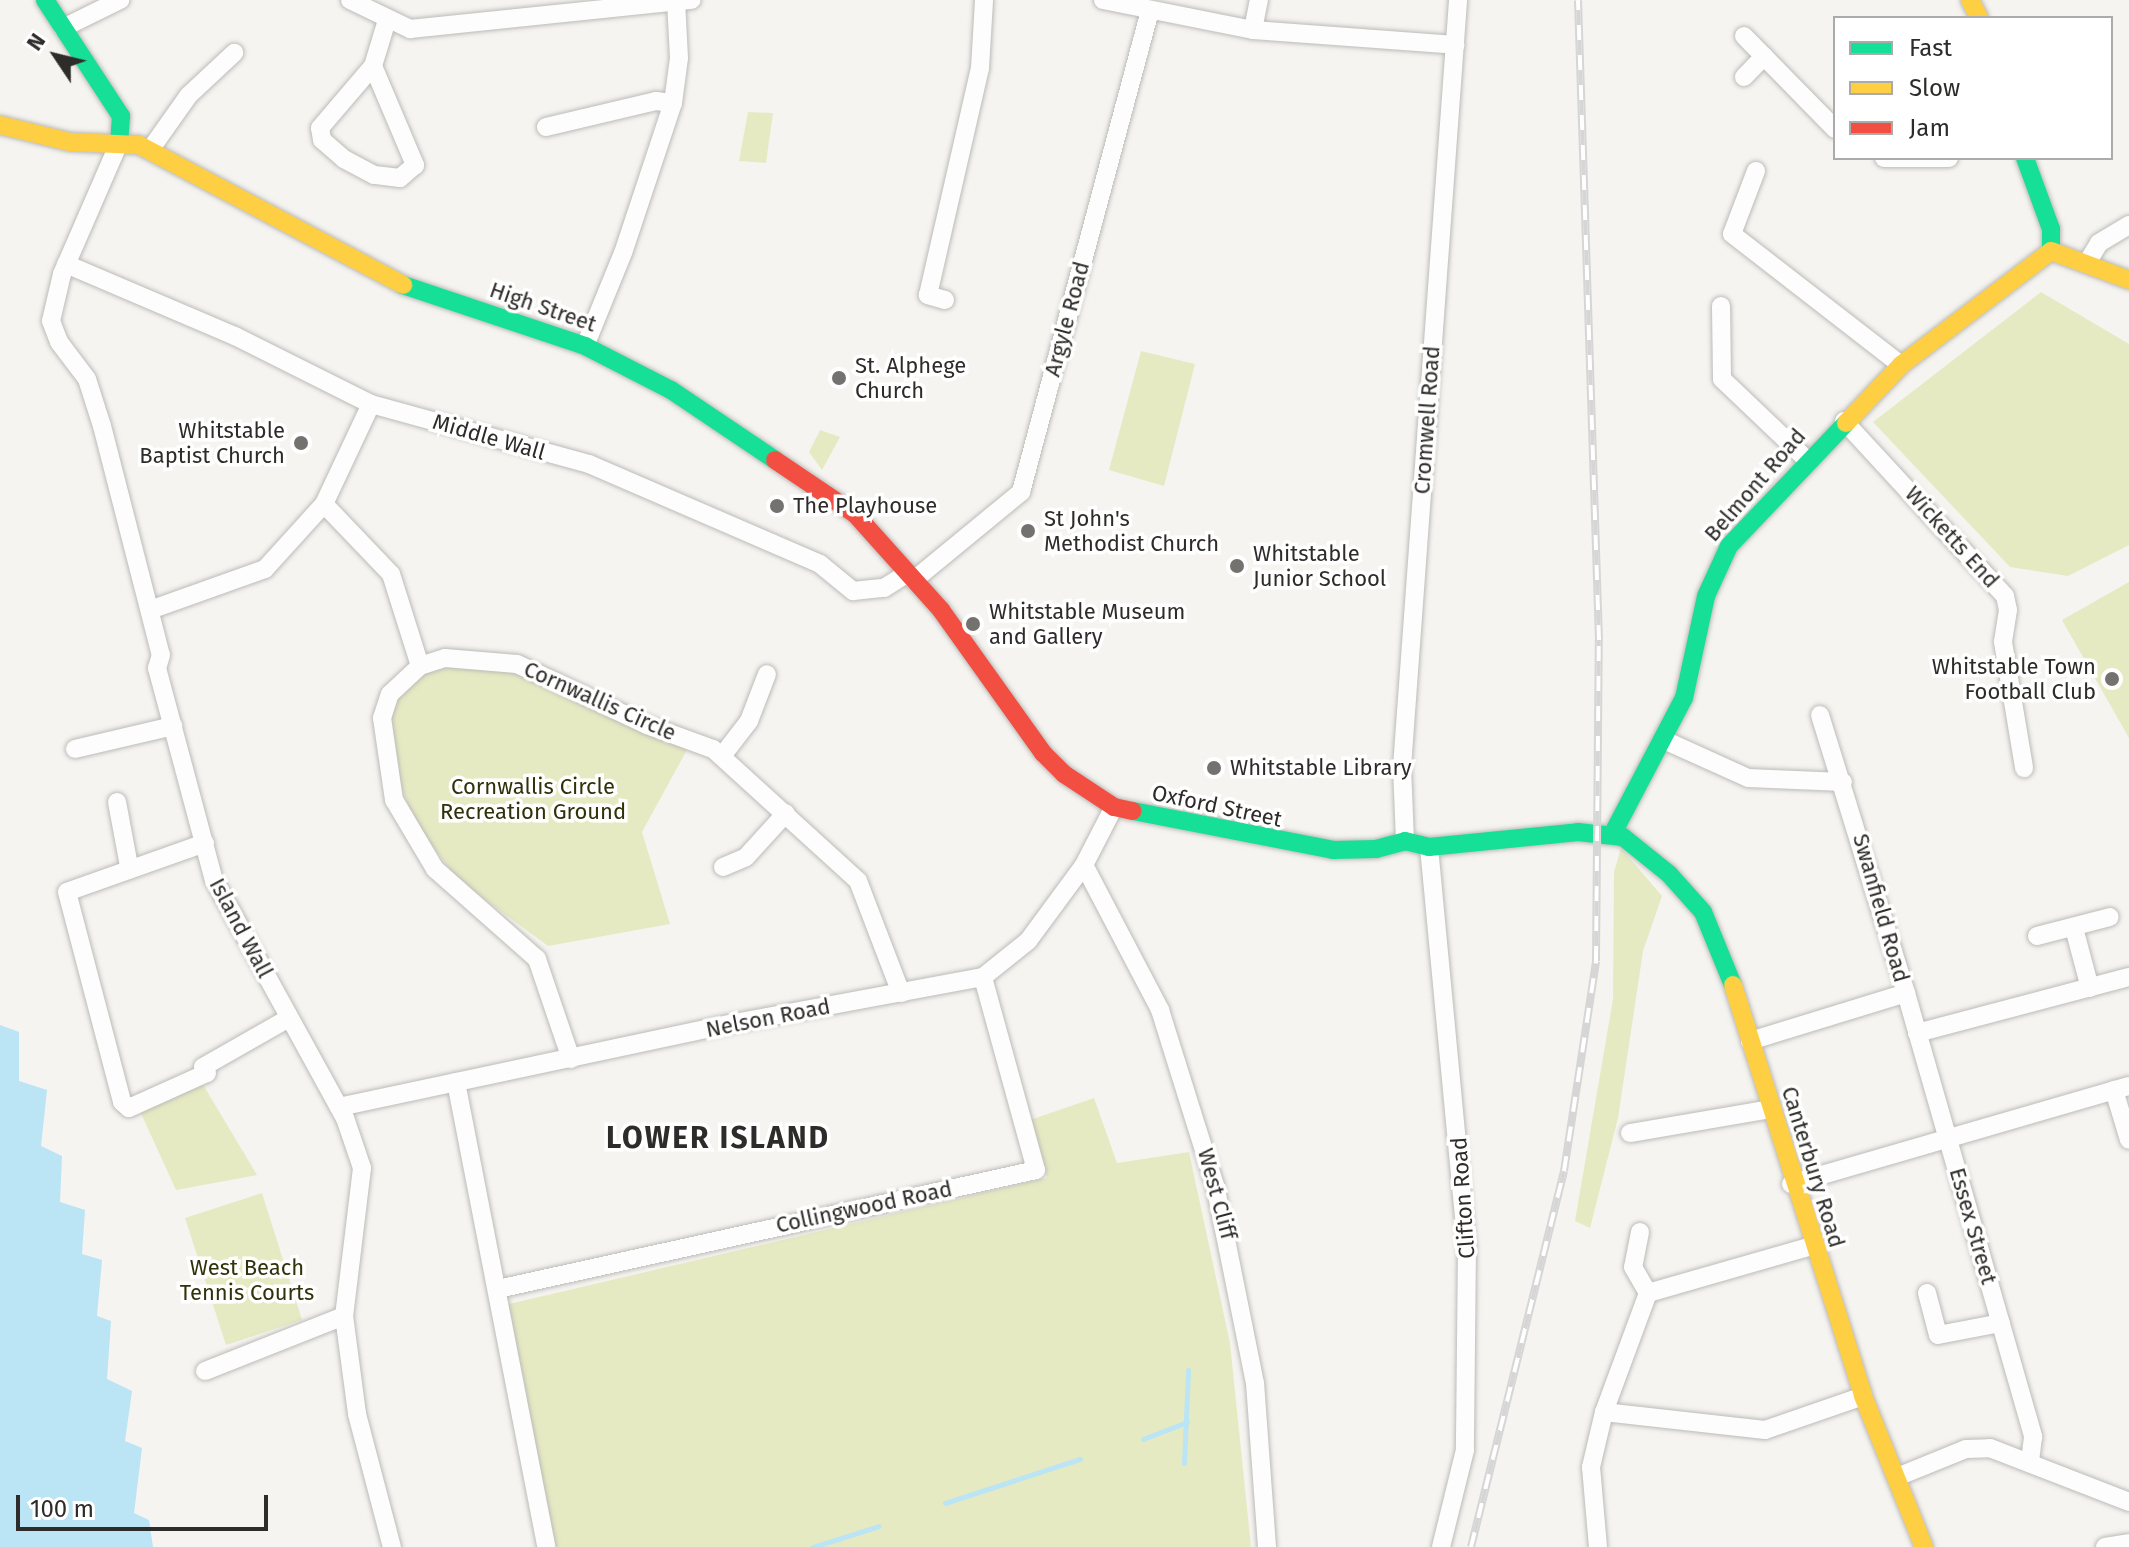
<!DOCTYPE html>
<html>
<head>
<meta charset="utf-8">
<style>
	body { margin:0 }
	#map { position:relative; width:2129px; height:1547px; overflow:hidden; background:#f5f4f0; font-family:"Fira Sans",sans-serif }
	div>[style] { position:absolute }
	[style*='--x'] { left:calc(var(--x)*1px); top:calc(var(--y)*1px); width:calc(var(--w)*1px); rotate:calc(var(--a)*1deg) }
	.green>* { inset:0; background:#e6eac3 }
	.water>* { inset:0; background:#bbe4f4 }
	.stream>* { height:5px; margin:-2.5px; padding:0 2.5px; transform-origin:2.5px; border-radius:2.5px; background:#bbe4f4 }
	.roads { filter:drop-shadow(0 0 2px #bcbbb8) drop-shadow(0 0 2px #bcbbb8) }
	.street>* { height:18px; margin:-9px; padding:0 9px; transform-origin:9px; border-radius:9px; background:#fefdfd }
	.fast>* { height:18px; margin:-9px; padding:0 9px; transform-origin:9px; border-radius:9px; background:#16e098 }
	.slow>* { height:18px; margin:-9px; padding:0 9px; transform-origin:9px; border-radius:9px; background:#ffcf43 }
	.jam>* { height:18px; margin:-9px; padding:0 9px; transform-origin:9px; border-radius:9px; background:#f24e42 }
	.rail>* { height:8px; margin-top:-4px; transform-origin:0; background:repeating-linear-gradient(90deg,#fff 0 15px,#d6d6d6 0 30px); box-sizing:border-box; border-block:2px solid #d6d6d6 }
	.dots>* { width:22px; height:22px; translate:-50% -50%; box-sizing:border-box; border:4px solid #fff; border-radius:50% }
	span { translate:-50% -50%; white-space:nowrap; text-align:center; line-height:1.15; -webkit-text-stroke:7px #fff; paint-order:stroke }
	.street-label { font-size:22px; color:#2d2c2a }
	.poi-label { font-size:22px; color:#2d2c2a }
	.left { translate:0 -50%; text-align:left }
	.right { translate:-100% -50%; text-align:right }
	.park-label { font-size:22px; color:#2f320a }
	.district-label { font-size:30px; color:#2d2c2a; font-weight:700; letter-spacing:2px }
	.legend { position:absolute; left:1833px; top:16px; width:280px; height:144px; box-sizing:border-box; background:#fff; border:2px solid #ababaa; margin:0; padding:10px 14px; list-style:none; font-size:24px; color:#2d2c2a }
	.legend li { display:flex; align-items:center; gap:16px; height:40px }
	.legend b { width:40px; border:2px solid #ababaa }
	.north { position:absolute; left:16px; top:16px; width:80px; height:80px; -webkit-text-stroke:6px #fff; paint-order:stroke; rotate:305deg; font-size:22px; font-weight:700; line-height:32px; text-align:center; color:#2d2c2a }
	.north::after { content:''; display:block; margin:auto; width:28px; height:36px; background:#2d2c2a; clip-path:polygon(50% 0,100% 100%,50% 72%,0 100%) }
	.scale { position:absolute; left:16px; top:1495px; width:252px; height:36px; box-sizing:border-box; border:4px solid #2d2c2a; border-top:0; padding-left:10px; font-size:24px; line-height:28px; white-space:nowrap; color:#2d2c2a; -webkit-text-stroke:6px #fff; paint-order:stroke }
</style>
</head>
<body>
<div id="map">
	<div class="green">
		<i style="clip-path:polygon(748px 112px,773px 113px,766px 163px,739px 161px)"></i>
		<i style="clip-path:polygon(2041px 292px,2129px 344px,2129px 545px,2068px 576px,2010px 567px,1873px 422px)"></i>
		<i style="clip-path:polygon(1141px 351px,1195px 364px,1164px 486px,1109px 470px)"></i>
		<i style="clip-path:polygon(820px 430px,840px 437px,822px 470px,809px 452px)"></i>
		<i style="clip-path:polygon(2129px 582px,2129px 738px,2062px 620px)"></i>
		<i style="clip-path:polygon(436px 667px,509px 668px,688px 748px,642px 832px,670px 924px,548px 946px,457px 879px,414px 821px,397px 775px,390px 732px,392px 711px,404px 686px)"></i>
		<i style="clip-path:polygon(1621px 848px,1662px 896px,1643px 951px,1618px 1118px,1590px 1228px,1575px 1221px,1613px 999px,1614px 872px)"></i>
		<i style="clip-path:polygon(202px 1083px,257px 1175px,176px 1190px,139px 1109px)"></i>
		<i style="clip-path:polygon(1094px 1098px,1117px 1163px,1189px 1152px,1230px 1343px,1251px 1547px,556px 1547px,505px 1305px,1047px 1178px,1030px 1120px)"></i>
		<i style="clip-path:polygon(262px 1193px,302px 1320px,226px 1345px,185px 1218px)"></i>
	</div>
	<div class="water">
		<i style="clip-path:polygon(0 1025px,19px 1032px,19px 1081px,47px 1090px,41px 1146px,62px 1156px,60px 1202px,85px 1210px,82px 1254px,102px 1260px,97px 1316px,111px 1321px,107px 1379px,132px 1391px,125px 1441px,142px 1448px,134px 1513px,149px 1520px,153px 1547px,0 1547px)"></i>
	</div>
	<div class="stream">
		<i style="--x:1143;--y:1439;--w:47;--a:-21.1"></i>
		<i style="--x:1184;--y:1463;--w:93;--a:-87.5"></i>
		<i style="--x:945;--y:1503;--w:142;--a:-18.1"></i>
		<i style="--x:813;--y:1547;--w:69;--a:-17.7"></i>
	</div>
	<div class="roads">
		<div class="street">
			<i style="--x:350;--y:0;--w:67;--a:25.8"></i>
			<i style="--x:410;--y:29;--w:283;--a:-5.9"></i>
			<i style="--x:1103;--y:0;--w:153;--a:11.3"></i>
			<i style="--x:1253;--y:30;--w:203;--a:4.2"></i>
			<i style="--x:63;--y:28;--w:64;--a:-26.2"></i>
			<i style="--x:1253;--y:30;--w:31;--a:-79"></i>
			<i style="--x:1744;--y:36;--w:130;--a:45.6"></i>
			<i style="--x:373;--y:66;--w:108;--a:67"></i>
			<i style="--x:415;--y:165;--w:20;--a:139"></i>
			<i style="--x:400;--y:178;--w:26;--a:-173"></i>
			<i style="--x:374;--y:175;--w:34;--a:-152"></i>
			<i style="--x:344;--y:159;--w:29;--a:-139"></i>
			<i style="--x:322;--y:140;--w:12;--a:-99"></i>
			<i style="--x:320;--y:128;--w:82;--a:-49.5"></i>
			<i style="--x:373;--y:66;--w:48;--a:-73.1"></i>
			<i style="--x:1744;--y:77;--w:29;--a:-46"></i>
			<i style="--x:546;--y:127;--w:113;--a:-13.3"></i>
			<i style="--x:656;--y:101;--w:17;--a:7"></i>
			<i style="--x:119;--y:143;--w:143;--a:113.5"></i>
			<i style="--x:62;--y:274;--w:48;--a:103.2"></i>
			<i style="--x:51;--y:321;--w:22;--a:69"></i>
			<i style="--x:59;--y:342;--w:46;--a:52.9"></i>
			<i style="--x:87;--y:379;--w:49;--a:72.3"></i>
			<i style="--x:102;--y:426;--w:236;--a:75.6"></i>
			<i style="--x:161;--y:655;--w:14;--a:107"></i>
			<i style="--x:157;--y:668;--w:220;--a:75"></i>
			<i style="--x:214;--y:880;--w:272;--a:61.2"></i>
			<i style="--x:345;--y:1118;--w:53;--a:71.2"></i>
			<i style="--x:362;--y:1168;--w:149;--a:96.9"></i>
			<i style="--x:344;--y:1316;--w:99;--a:82.4"></i>
			<i style="--x:357;--y:1414;--w:138;--a:75.3"></i>
			<i style="--x:150;--y:150;--w:67;--a:-54.7"></i>
			<i style="--x:189;--y:95;--w:62;--a:-43"></i>
			<i style="--x:1884;--y:158;--w:65;--a:0"></i>
			<i style="--x:1756;--y:171;--w:67;--a:110.9"></i>
			<i style="--x:1732;--y:234;--w:214;--a:37.8"></i>
			<i style="--x:2087;--y:263;--w:23;--a:-59"></i>
			<i style="--x:2099;--y:243;--w:35;--a:-31"></i>
			<i style="--x:66;--y:264;--w:184;--a:23.1"></i>
			<i style="--x:235;--y:336;--w:152;--a:26.6"></i>
			<i style="--x:371;--y:404;--w:226;--a:15.4"></i>
			<i style="--x:589;--y:464;--w:252;--a:23.4"></i>
			<i style="--x:820;--y:564;--w:43;--a:39.3"></i>
			<i style="--x:853;--y:591;--w:31;--a:-6"></i>
			<i style="--x:884;--y:588;--w:28;--a:-32"></i>
			<i style="--x:945;--y:300;--w:18;--a:-164"></i>
			<i style="--x:928;--y:295;--w:233;--a:-77.1"></i>
			<i style="--x:980;--y:68;--w:68;--a:-86.6"></i>
			<i style="--x:1721;--y:306;--w:73;--a:89.2"></i>
			<i style="--x:1722;--y:379;--w:116;--a:43.6"></i>
			<i style="--x:585;--y:346;--w:100;--a:-67.8"></i>
			<i style="--x:623;--y:253;--w:158;--a:-71.6"></i>
			<i style="--x:673;--y:103;--w:45;--a:-82.4"></i>
			<i style="--x:679;--y:58;--w:57;--a:-93"></i>
			<i style="--x:1844;--y:421;--w:238;--a:47.4"></i>
			<i style="--x:2005;--y:596;--w:14;--a:78"></i>
			<i style="--x:2008;--y:610;--w:32;--a:99"></i>
			<i style="--x:2003;--y:642;--w:128;--a:80.5"></i>
			<i style="--x:324;--y:504;--w:97;--a:46.3"></i>
			<i style="--x:391;--y:574;--w:96;--a:72.5"></i>
			<i style="--x:914;--y:580;--w:139;--a:-39.4"></i>
			<i style="--x:1021;--y:492;--w:498;--a:-75"></i>
			<i style="--x:150;--y:610;--w:122;--a:-19.6"></i>
			<i style="--x:265;--y:569;--w:88;--a:-47.8"></i>
			<i style="--x:324;--y:504;--w:110;--a:-64.8"></i>
			<i style="--x:1664;--y:740;--w:92;--a:24.3"></i>
			<i style="--x:1748;--y:778;--w:95;--a:2.4"></i>
			<i style="--x:75;--y:749;--w:101;--a:-13.2"></i>
			<i style="--x:722;--y:756;--w:44;--a:-52.4"></i>
			<i style="--x:749;--y:721;--w:50;--a:-69"></i>
			<i style="--x:117;--y:802;--w:65;--a:79.4"></i>
			<i style="--x:1405;--y:841;--w:74;--a:-92.3"></i>
			<i style="--x:1402;--y:767;--w:769;--a:-85.82"></i>
			<i style="--x:205;--y:843;--w:146;--a:160.5"></i>
			<i style="--x:67;--y:892;--w:217;--a:75.3"></i>
			<i style="--x:122;--y:1102;--w:9;--a:41"></i>
			<i style="--x:129;--y:1108;--w:85;--a:-24.2"></i>
			<i style="--x:207;--y:1073;--w:7;--a:-124"></i>
			<i style="--x:203;--y:1067;--w:99;--a:-29.7"></i>
			<i style="--x:1429;--y:847;--w:402;--a:84.6"></i>
			<i style="--x:1467;--y:1247;--w:203;--a:90.6"></i>
			<i style="--x:1465;--y:1450;--w:100;--a:103.9"></i>
			<i style="--x:1084;--y:865;--w:164;--a:62.3"></i>
			<i style="--x:1160;--y:1010;--w:183;--a:72.6"></i>
			<i style="--x:1215;--y:1185;--w:202;--a:78.6"></i>
			<i style="--x:1255;--y:1383;--w:164;--a:85.8"></i>
			<i style="--x:723;--y:867;--w:25;--a:-23"></i>
			<i style="--x:746;--y:857;--w:59;--a:-47.7"></i>
			<i style="--x:2074;--y:928;--w:62;--a:75.1"></i>
			<i style="--x:2037;--y:936;--w:75;--a:-14.6"></i>
			<i style="--x:1906;--y:993;--w:462;--a:74"></i>
			<i style="--x:2033;--y:1437;--w:23;--a:97"></i>
			<i style="--x:1917;--y:1033;--w:219;--a:-14.8"></i>
			<i style="--x:1750;--y:1041;--w:163;--a:-17.1"></i>
			<i style="--x:1906;--y:993;--w:291;--a:-107.2"></i>
			<i style="--x:571;--y:1059;--w:106;--a:-108.8"></i>
			<i style="--x:537;--y:959;--w:136;--a:-138.6"></i>
			<i style="--x:435;--y:869;--w:80;--a:-120.7"></i>
			<i style="--x:394;--y:800;--w:83;--a:-98.3"></i>
			<i style="--x:382;--y:718;--w:25;--a:-72"></i>
			<i style="--x:390;--y:694;--w:41;--a:-43"></i>
			<i style="--x:420;--y:666;--w:26;--a:-18"></i>
			<i style="--x:445;--y:658;--w:72;--a:4.8"></i>
			<i style="--x:517;--y:664;--w:144;--a:25.1"></i>
			<i style="--x:647;--y:725;--w:70;--a:20"></i>
			<i style="--x:713;--y:749;--w:196;--a:42.3"></i>
			<i style="--x:858;--y:881;--w:120;--a:69"></i>
			<i style="--x:456;--y:1082;--w:474;--a:79"></i>
			<i style="--x:2114;--y:1090;--w:52;--a:73.3"></i>
			<i style="--x:339;--y:1107;--w:405;--a:-12"></i>
			<i style="--x:735;--y:1023;--w:252;--a:-10.5"></i>
			<i style="--x:983;--y:977;--w:58;--a:-38.7"></i>
			<i style="--x:1028;--y:941;--w:94;--a:-53.6"></i>
			<i style="--x:1084;--y:865;--w:65;--a:-62.7"></i>
			<i style="--x:1630;--y:1133;--w:142;--a:-9.7"></i>
			<i style="--x:1791;--y:1184;--w:352;--a:-16.2"></i>
			<i style="--x:1640;--y:1232;--w:36;--a:101"></i>
			<i style="--x:1633;--y:1267;--w:30;--a:60"></i>
			<i style="--x:498;--y:1289;--w:551;--a:-12.47"></i>
			<i style="--x:1036;--y:1170;--w:200;--a:-105.4"></i>
			<i style="--x:1927;--y:1293;--w:43;--a:75.3"></i>
			<i style="--x:1938;--y:1335;--w:64;--a:-10.8"></i>
			<i style="--x:205;--y:1371;--w:149;--a:-21.6"></i>
			<i style="--x:1604;--y:1412;--w:162;--a:6.4"></i>
			<i style="--x:1765;--y:1430;--w:104;--a:-19.1"></i>
			<i style="--x:1897;--y:1477;--w:74;--a:-22.1"></i>
			<i style="--x:1966;--y:1449;--w:24;--a:-2"></i>
			<i style="--x:1990;--y:1448;--w:149;--a:21.2"></i>
			<i style="--x:1598;--y:1547;--w:80;--a:-95"></i>
			<i style="--x:1591;--y:1467;--w:57;--a:-76.7"></i>
			<i style="--x:1604;--y:1412;--w:127;--a:-69.7"></i>
			<i style="--x:1648;--y:1293;--w:171;--a:-16"></i>
			<i style="--x:2105;--y:1547;--w:24;--a:-9"></i>
		</div>
		<div class="fast">
			<i style="--x:45;--y:0;--w:139;--a:56.8"></i>
			<i style="--x:121;--y:116;--w:27;--a:94"></i>
			<i style="--x:2025;--y:158;--w:76;--a:69.9"></i>
			<i style="--x:2051;--y:229;--w:22;--a:90"></i>
			<i style="--x:403;--y:285;--w:192;--a:18.5"></i>
			<i style="--x:585;--y:346;--w:97;--a:27.1"></i>
			<i style="--x:671;--y:390;--w:125;--a:33.9"></i>
			<i style="--x:1133;--y:811;--w:204;--a:11"></i>
			<i style="--x:1333;--y:850;--w:43;--a:-1.3"></i>
			<i style="--x:1376;--y:849;--w:30;--a:-15"></i>
			<i style="--x:1405;--y:841;--w:25;--a:14"></i>
			<i style="--x:1429;--y:847;--w:150;--a:-5.7"></i>
			<i style="--x:1578;--y:832;--w:45;--a:6.3"></i>
			<i style="--x:1623;--y:837;--w:59;--a:38.8"></i>
			<i style="--x:1669;--y:874;--w:51;--a:48.2"></i>
			<i style="--x:1703;--y:912;--w:79;--a:67.7"></i>
			<i style="--x:1613;--y:833;--w:153;--a:-62.3"></i>
			<i style="--x:1684;--y:698;--w:104;--a:-77.8"></i>
			<i style="--x:1706;--y:596;--w:55;--a:-65.3"></i>
			<i style="--x:1729;--y:546;--w:170;--a:-46.4"></i>
		</div>
		<div class="slow">
			<i style="--x:1970;--y:0;--w:20;--a:63"></i>
			<i style="--x:0;--y:125;--w:72;--a:13.7"></i>
			<i style="--x:70;--y:142;--w:69;--a:2.5"></i>
			<i style="--x:139;--y:145;--w:299;--a:27.9"></i>
			<i style="--x:2051;--y:251;--w:83;--a:20.4"></i>
			<i style="--x:1846;--y:423;--w:80;--a:-46.5"></i>
			<i style="--x:1901;--y:365;--w:188;--a:-37.2"></i>
			<i style="--x:1733;--y:985;--w:431;--a:72.4"></i>
			<i style="--x:1863;--y:1396;--w:163;--a:68"></i>
		</div>
		<div class="jam">
			<i style="--x:775;--y:460;--w:97;--a:34"></i>
			<i style="--x:855;--y:514;--w:129;--a:48.1"></i>
			<i style="--x:941;--y:610;--w:176;--a:54.5"></i>
			<i style="--x:1043;--y:753;--w:30;--a:45"></i>
			<i style="--x:1064;--y:774;--w:60;--a:33.4"></i>
			<i style="--x:1114;--y:807;--w:19;--a:12"></i>
		</div>
	</div>
	<div class="rail">
		<i style="--x:1471;--y:1547;--w:387;--a:-76.1"></i>
		<i style="--x:1564;--y:1171;--w:212;--a:-81.3"></i>
		<i style="--x:1596;--y:961;--w:321;--a:-89.5"></i>
		<i style="--x:1599;--y:640;--w:640;--a:-91.88"></i>
	</div>
	<div class="dots">
		<i style="left:839px;top:378px;background:#73726f"></i>
		<i style="left:301px;top:443px;background:#73726f"></i>
		<i style="left:777px;top:506px;background:#73726f"></i>
		<i style="left:1028px;top:531px;background:#73726f"></i>
		<i style="left:1237px;top:566px;background:#73726f"></i>
		<i style="left:973px;top:624px;background:#73726f"></i>
		<i style="left:2112px;top:679px;background:#73726f"></i>
		<i style="left:1214px;top:768px;background:#73726f"></i>
	</div>
	<div class="street-label">
		<span style="left:543px;top:307px;rotate:19deg">High Street</span>
		<span style="left:1067px;top:319px;rotate:-75deg">Argyle Road</span>
		<span style="left:1427px;top:420px;rotate:-86deg">Cromwell Road</span>
		<span style="left:489px;top:437px;rotate:16deg">Middle Wall</span>
		<span style="left:1755px;top:485px;rotate:-49deg">Belmont Road</span>
		<span style="left:1952px;top:537px;rotate:48deg">Wicketts End</span>
		<span style="left:600px;top:701px;rotate:24deg">Cornwallis Circle</span>
		<span style="left:1217px;top:806px;rotate:12deg">Oxford Street</span>
		<span style="left:1881px;top:908px;rotate:74deg">Swanfield Road</span>
		<span style="left:241px;top:928px;rotate:62deg">Island Wall</span>
		<span style="left:768px;top:1018px;rotate:-11deg">Nelson Road</span>
		<span style="left:1813px;top:1167px;rotate:73deg">Canterbury Road</span>
		<span style="left:1217px;top:1194px;rotate:75deg">West Cliff</span>
		<span style="left:1463px;top:1198px;rotate:-94deg">Clifton Road</span>
		<span style="left:864px;top:1207px;rotate:-12deg">Collingwood Road</span>
		<span style="left:1973px;top:1226px;rotate:74deg">Essex Street</span>
	</div>
	<div class="poi-label">
		<span class="left" style="left:855px;top:378px">St. Alphege<br>Church</span>
		<span class="right" style="left:285px;top:443px">Whitstable<br>Baptist Church</span>
		<span class="left" style="left:793px;top:506px">The Playhouse</span>
		<span class="left" style="left:1044px;top:531px">St John's<br>Methodist Church</span>
		<span class="left" style="left:1253px;top:566px">Whitstable<br>Junior School</span>
		<span class="left" style="left:989px;top:624px">Whitstable Museum<br>and Gallery</span>
		<span class="right" style="left:2096px;top:679px">Whitstable Town<br>Football Club</span>
		<span class="left" style="left:1230px;top:768px">Whitstable Library</span>
	</div>
	<div class="park-label">
		<span style="left:533px;top:799px">Cornwallis Circle<br>Recreation Ground</span>
		<span style="left:247px;top:1280px">West Beach<br>Tennis Courts</span>
	</div>
	<div class="district-label">
		<span style="left:718px;top:1138px">LOWER ISLAND</span>
	</div>
	<ul class="legend">
	<li><b style="height:10px;background:#16e098"></b>Fast</li>
	<li><b style="height:10px;background:#ffcf43"></b>Slow</li>
	<li><b style="height:10px;background:#f24e42"></b>Jam</li>
	</ul>
	<div class="north">N</div>
	<div class="scale">100 m</div>
</div>
</body>
</html>
